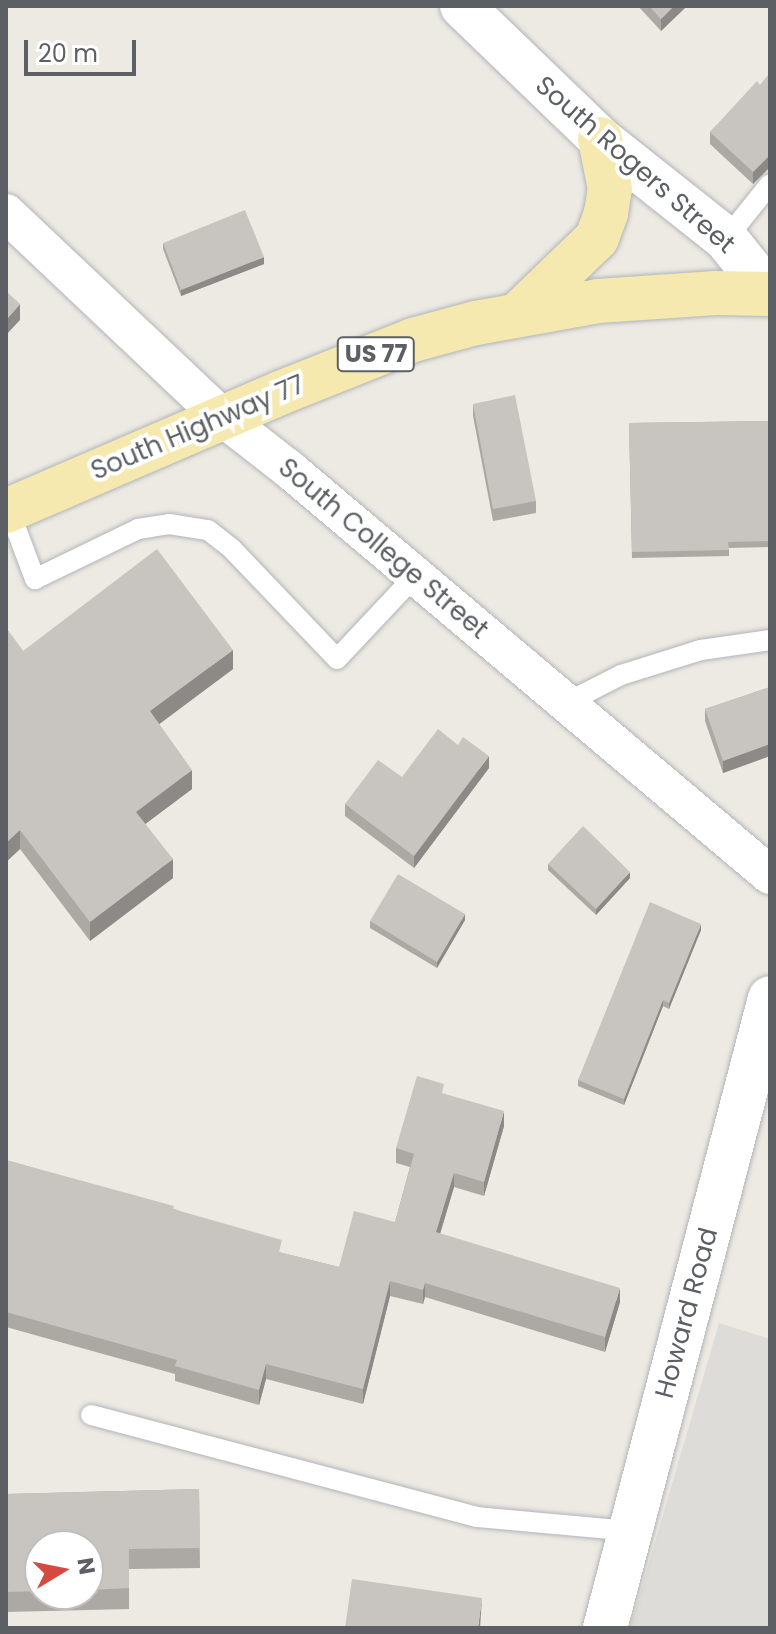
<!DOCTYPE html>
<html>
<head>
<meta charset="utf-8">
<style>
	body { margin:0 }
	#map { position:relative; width:776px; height:1634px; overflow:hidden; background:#edeae4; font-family:Poppins,sans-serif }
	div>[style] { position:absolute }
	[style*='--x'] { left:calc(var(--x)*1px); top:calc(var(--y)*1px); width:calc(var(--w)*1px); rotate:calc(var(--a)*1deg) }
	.industrial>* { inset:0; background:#dedcd8 }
	.roads { filter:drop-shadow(0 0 2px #b1b4b7) drop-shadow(0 0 2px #b1b4b7) }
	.service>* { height:20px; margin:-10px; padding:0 10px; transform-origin:10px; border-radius:10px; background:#fff }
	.minor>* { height:38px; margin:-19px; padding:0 19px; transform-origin:19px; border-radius:19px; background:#fff }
	.secondary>* { height:44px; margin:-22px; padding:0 22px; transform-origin:22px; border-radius:22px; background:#fff }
	.primary>* { height:44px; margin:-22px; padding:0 22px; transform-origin:22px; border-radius:22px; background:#f6e9af }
	.wall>* { inset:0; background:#aca9a5 }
	.shaded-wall>* { inset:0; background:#8c8a86 }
	.building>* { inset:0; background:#c8c5c0 }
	span { translate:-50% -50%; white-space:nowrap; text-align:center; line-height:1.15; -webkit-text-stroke:8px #fff; paint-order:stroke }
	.shield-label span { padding:2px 6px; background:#fff; border:2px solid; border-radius:6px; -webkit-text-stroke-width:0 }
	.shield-label { font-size:24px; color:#5c5f63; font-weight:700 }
	.street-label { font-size:26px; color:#5c5f63 }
	.frame { position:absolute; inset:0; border:8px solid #5c5f63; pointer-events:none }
	.north { position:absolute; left:24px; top:1530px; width:80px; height:80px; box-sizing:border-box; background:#fff; border:2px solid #bebfc1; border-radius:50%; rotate:80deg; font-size:22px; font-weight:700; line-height:32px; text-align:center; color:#5c5f63 }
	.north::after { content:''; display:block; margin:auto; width:28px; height:36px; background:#d64941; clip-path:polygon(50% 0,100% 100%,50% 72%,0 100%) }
	.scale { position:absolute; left:24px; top:40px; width:112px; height:36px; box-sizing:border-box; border:4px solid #5c5f63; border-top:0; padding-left:10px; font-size:24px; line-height:28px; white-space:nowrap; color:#5c5f63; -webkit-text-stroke:6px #fff; paint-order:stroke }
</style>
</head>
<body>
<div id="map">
	<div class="industrial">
		<i style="clip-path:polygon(719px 1323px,770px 1339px,770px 1628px,630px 1628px)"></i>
	</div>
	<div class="roads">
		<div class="service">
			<i style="--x:726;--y:239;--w:70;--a:-51.3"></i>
			<i style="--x:9;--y:510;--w:74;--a:69.4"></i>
			<i style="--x:35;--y:579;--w:114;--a:-25.9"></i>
			<i style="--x:138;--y:529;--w:31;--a:-9"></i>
			<i style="--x:169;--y:524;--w:39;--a:9"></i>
			<i style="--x:208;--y:530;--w:31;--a:38"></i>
			<i style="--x:232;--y:549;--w:152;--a:46.3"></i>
			<i style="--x:337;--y:659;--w:114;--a:-46.8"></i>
			<i style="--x:566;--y:703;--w:62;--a:-27"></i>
			<i style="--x:621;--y:675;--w:84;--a:-17.4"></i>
			<i style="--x:701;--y:650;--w:70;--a:-8.2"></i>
			<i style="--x:91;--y:1415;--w:399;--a:14.8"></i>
			<i style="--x:477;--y:1517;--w:154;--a:5.2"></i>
		</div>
		<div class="minor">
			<i style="--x:6;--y:213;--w:297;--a:43.4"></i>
			<i style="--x:222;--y:417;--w:86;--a:37.9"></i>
			<i style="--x:290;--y:470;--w:628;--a:40.16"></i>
		</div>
		<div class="secondary">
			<i style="--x:462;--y:6;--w:192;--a:43.9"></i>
			<i style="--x:600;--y:139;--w:161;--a:38.4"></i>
			<i style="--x:726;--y:239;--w:70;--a:51.3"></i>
			<i style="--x:605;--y:1628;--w:651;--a:-75.32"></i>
		</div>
		<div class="primary">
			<i style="--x:517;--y:315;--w:111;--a:-43.9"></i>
			<i style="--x:597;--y:238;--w:27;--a:-70"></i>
			<i style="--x:606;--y:213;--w:24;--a:-81"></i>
			<i style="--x:610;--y:189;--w:51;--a:-101.3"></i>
			<i style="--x:6;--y:511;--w:298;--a:-23.3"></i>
			<i style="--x:280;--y:393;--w:143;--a:-21.7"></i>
			<i style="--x:413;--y:340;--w:65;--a:-15.1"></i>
			<i style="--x:476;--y:323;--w:124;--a:-10.2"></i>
			<i style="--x:598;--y:301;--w:118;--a:-3.9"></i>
			<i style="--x:716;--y:293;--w:54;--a:1.1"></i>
		</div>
	</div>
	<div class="wall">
		<i style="clip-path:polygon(638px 6px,687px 6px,661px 31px)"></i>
		<i style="clip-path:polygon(770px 73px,770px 167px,753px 184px,710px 144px,710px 132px,760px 85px)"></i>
		<i style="clip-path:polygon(163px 243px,264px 264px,181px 296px,163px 249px)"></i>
		<i style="clip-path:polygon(473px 404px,536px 501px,536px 513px,493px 521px,473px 416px)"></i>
		<i style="clip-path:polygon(770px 421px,770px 547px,729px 548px,729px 556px,632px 558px,629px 423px)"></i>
		<i style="clip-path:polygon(6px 628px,23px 651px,233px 669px,159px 724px,192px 789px,145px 824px,173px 878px,90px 941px,20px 849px,6px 862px)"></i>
		<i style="clip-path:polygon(770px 687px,770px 756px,723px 773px,705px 721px,705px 709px)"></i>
		<i style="clip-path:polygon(489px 768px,414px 868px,345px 816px,345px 804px,402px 777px)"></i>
		<i style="clip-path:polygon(548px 864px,630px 878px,596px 915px,548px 870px)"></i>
		<i style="clip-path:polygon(465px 920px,437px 968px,370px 928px,370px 921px)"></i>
		<i style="clip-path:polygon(701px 930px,669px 1009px,663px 1006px,624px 1105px,578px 1086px,578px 1080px)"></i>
		<i style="clip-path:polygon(444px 1094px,504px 1126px,484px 1196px,454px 1187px,440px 1234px,620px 1302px,605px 1352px,425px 1297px,423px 1304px,390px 1296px,363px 1404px,266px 1379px,259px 1405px,175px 1381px,175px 1374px,6px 1327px,6px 1160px,174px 1209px,282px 1253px,339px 1267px,395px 1222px,410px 1167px,396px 1163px,396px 1148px)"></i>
		<i style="clip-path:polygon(evenodd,199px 1489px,200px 1568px,129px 1569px,129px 1609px,6px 1612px,6px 1494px,199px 1489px,40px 1546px,88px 1546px,88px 1594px,40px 1594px,40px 1546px)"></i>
	</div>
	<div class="shaded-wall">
		<i style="clip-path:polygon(674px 6px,687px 6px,661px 31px,661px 19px)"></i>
		<i style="clip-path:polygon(770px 155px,770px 167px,753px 184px,753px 172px)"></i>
		<i style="clip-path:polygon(264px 257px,264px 264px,181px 296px,181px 290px)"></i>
		<i style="clip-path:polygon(20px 304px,20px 320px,6px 335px,6px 320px)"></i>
		<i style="clip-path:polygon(233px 650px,233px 669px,150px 731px,150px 711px)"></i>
		<i style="clip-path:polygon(770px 744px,770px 756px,723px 773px,723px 761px)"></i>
		<i style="clip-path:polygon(489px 756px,489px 768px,414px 868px,414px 856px)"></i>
		<i style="clip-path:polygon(192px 770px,192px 789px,136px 831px,136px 812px)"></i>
		<i style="clip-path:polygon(20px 830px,20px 849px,6px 862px,6px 843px)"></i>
		<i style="clip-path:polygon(173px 859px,173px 878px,90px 941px,90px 922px)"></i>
		<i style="clip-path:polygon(630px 872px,630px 878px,596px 915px,596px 909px)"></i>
		<i style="clip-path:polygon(465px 914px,465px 920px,437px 968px,437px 962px)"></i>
		<i style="clip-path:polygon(701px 924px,701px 930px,669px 1009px,669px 1003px)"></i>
		<i style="clip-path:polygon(663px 1000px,663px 1006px,624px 1105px,624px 1099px)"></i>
		<i style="clip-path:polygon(504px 1111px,504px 1126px,484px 1196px,484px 1182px)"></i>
		<i style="clip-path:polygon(454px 1173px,454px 1187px,436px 1247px,436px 1232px)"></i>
		<i style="clip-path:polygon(390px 1281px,390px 1296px,363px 1404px,363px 1389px)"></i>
		<i style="clip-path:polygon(425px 1283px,425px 1297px,423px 1304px,423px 1290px)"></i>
		<i style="clip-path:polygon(620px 1288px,620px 1302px,605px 1352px,605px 1337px)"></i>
		<i style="clip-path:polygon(266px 1364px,266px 1379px,259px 1405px,259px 1390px)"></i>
		<i style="clip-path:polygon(482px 1598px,480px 1628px,478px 1628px)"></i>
	</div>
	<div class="building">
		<i style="clip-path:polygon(649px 6px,674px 6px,661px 19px)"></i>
		<i style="clip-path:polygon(770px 73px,770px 155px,753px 172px,710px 132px,757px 81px,760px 85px)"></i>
		<i style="clip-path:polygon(245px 210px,264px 257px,181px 290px,163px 243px)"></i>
		<i style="clip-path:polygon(6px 291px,20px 304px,6px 320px)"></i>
		<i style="clip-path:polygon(515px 395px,536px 501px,493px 509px,473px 404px)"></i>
		<i style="clip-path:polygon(770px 421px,770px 541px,728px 542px,729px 550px,632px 552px,629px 423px)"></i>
		<i style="clip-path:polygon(157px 549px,233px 650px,150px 711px,192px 770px,136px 812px,173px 859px,90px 922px,20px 830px,6px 843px,6px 628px,23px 651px)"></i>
		<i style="clip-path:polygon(770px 687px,770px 744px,723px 761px,705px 709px)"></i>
		<i style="clip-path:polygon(438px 729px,458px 745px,463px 737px,489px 756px,414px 856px,345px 804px,378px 760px,402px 777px)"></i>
		<i style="clip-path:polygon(583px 826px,630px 872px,596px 909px,548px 864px)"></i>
		<i style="clip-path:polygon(398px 874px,465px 914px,437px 962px,370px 921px)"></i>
		<i style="clip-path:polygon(650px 902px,701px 924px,669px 1003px,663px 1000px,624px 1099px,578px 1080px)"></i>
		<i style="clip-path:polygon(417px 1076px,444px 1084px,442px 1093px,504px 1111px,484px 1182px,454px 1173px,436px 1232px,620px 1288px,605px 1337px,425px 1283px,423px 1290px,390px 1281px,363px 1389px,266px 1364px,259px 1390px,175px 1366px,177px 1360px,6px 1312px,6px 1160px,174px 1206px,173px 1209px,282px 1240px,279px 1252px,339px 1267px,354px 1211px,395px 1222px,414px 1154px,396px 1148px)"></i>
		<i style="clip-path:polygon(199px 1489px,200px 1548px,129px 1549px,129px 1588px,88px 1590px,88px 1546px,40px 1546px,40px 1591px,6px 1592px,6px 1494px)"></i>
		<i style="clip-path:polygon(352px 1579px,482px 1598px,478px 1628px,345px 1628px)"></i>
	</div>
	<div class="shield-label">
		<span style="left:376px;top:354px">US 77</span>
	</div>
	<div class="street-label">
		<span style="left:635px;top:165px;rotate:41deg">South Rogers Street</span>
		<span style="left:198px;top:428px;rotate:-23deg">South Highway 77</span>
		<span style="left:383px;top:549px;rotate:40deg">South College Street</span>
		<span style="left:687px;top:1313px;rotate:-75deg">Howard Road</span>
	</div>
	<div class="frame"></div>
	<div class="north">N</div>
	<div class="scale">20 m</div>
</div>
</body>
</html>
